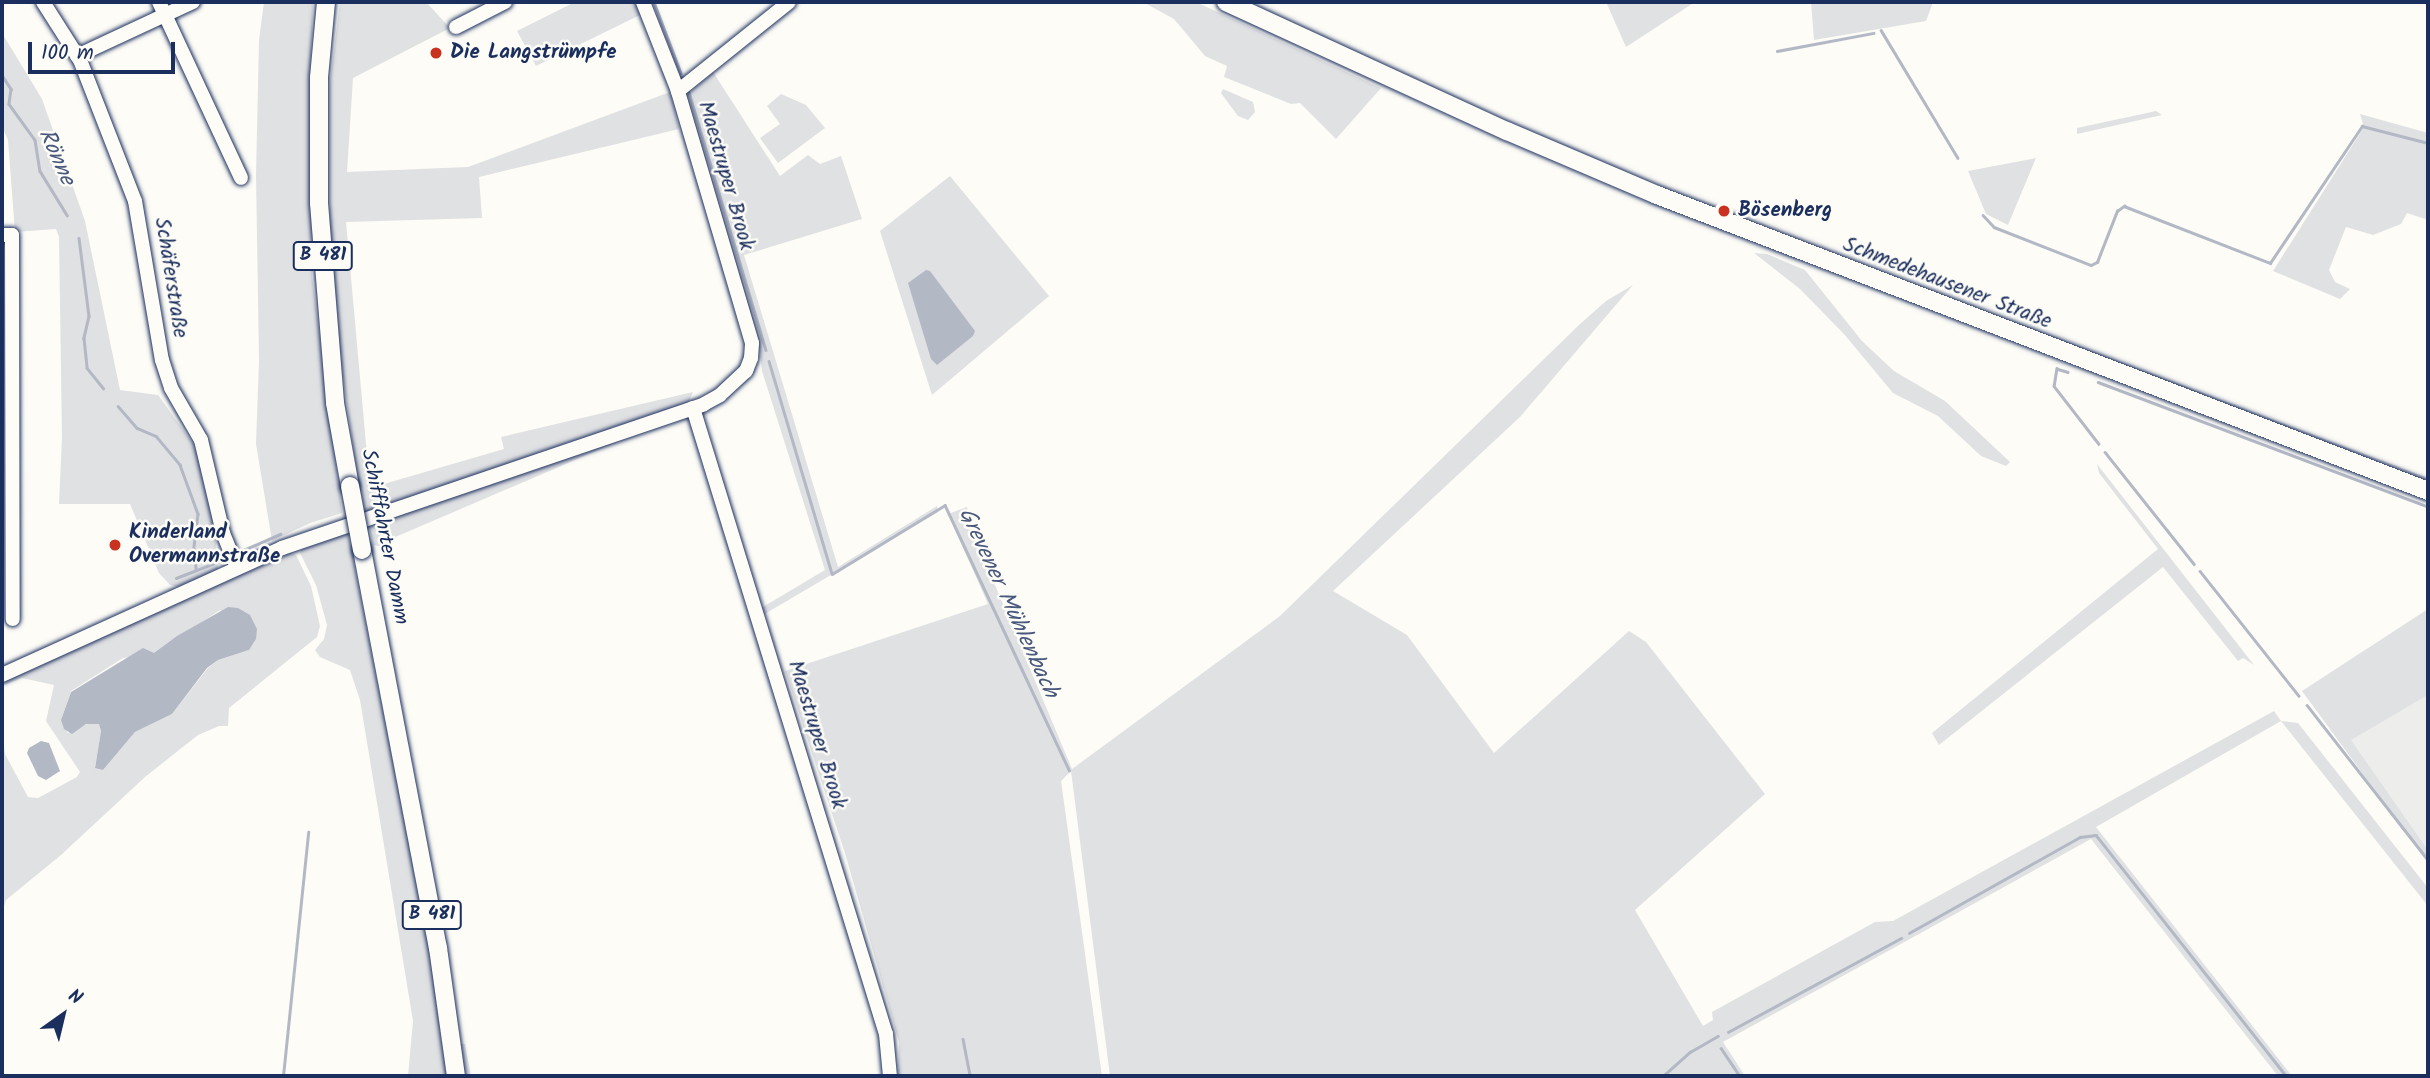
<!DOCTYPE html>
<html>
<head>
<meta charset="utf-8">
<style>
	body { margin:0 }
	#map { position:relative; width:2430px; height:1078px; overflow:hidden; background:#fdfcf7; font-family:Kalam,sans-serif }
	div>[style] { position:absolute }
	[style*='--x'] { left:calc(var(--x)*1px); top:calc(var(--y)*1px); width:calc(var(--w)*1px); rotate:calc(var(--a)*1deg) }
	.built>* { inset:0; background:#edeeec }
	.green>* { inset:0; background:#e0e1e3 }
	.water>* { inset:0; background:#b3b8c5 }
	.stream>* { height:2.5px; margin:-1.25px; padding:0 1.25px; transform-origin:1.25px; border-radius:1.25px; background:#b3b8c5 }
	.roads { filter:drop-shadow(0 0 2px #1b2f5e) drop-shadow(0 0 2px #1b2f5e) }
	.minor>* { height:14px; margin:-7px; padding:0 7px; transform-origin:7px; border-radius:7px; background:#fdfcf7 }
	.major>* { height:18px; margin:-9px; padding:0 9px; transform-origin:9px; border-radius:9px; background:#fdfcf7 }
	.bridges { filter:drop-shadow(0 0 2px #1b2f5e) drop-shadow(0 0 2px #1b2f5e) }
	.major-bridge>* { height:18px; margin:-9px; padding:0 9px; transform-origin:9px; border-radius:9px; background:#fdfcf7 }
	.dots>* { width:19px; height:19px; translate:-50% -50%; box-sizing:border-box; border:4px solid #fdfcf7; border-radius:50% }
	span { translate:-50% -50%; white-space:nowrap; text-align:center; line-height:1.15; -webkit-text-stroke:5px #fdfcf7; paint-order:stroke }
	.shield-label span { padding:2px 5px; background:#fdfcf7; border:2px solid; border-radius:5px; -webkit-text-stroke-width:0 }
	.shield-label { font-size:19px; color:#1b2f5e; font-weight:700 }
	.poi-label { font-size:21px; color:#1b2f5e; font-weight:700 }
	.left { translate:0 -50%; text-align:left }
	.street-label { font-size:21px; color:#1b2f5e }
	.water-label { font-size:23px; color:#49587d; font-style:italic }
	.frame { position:absolute; inset:0; border:4px solid #1b2f5e; pointer-events:none }
	.north { position:absolute; left:28px; top:980px; width:70px; height:70px; -webkit-text-stroke:5px #fdfcf7; paint-order:stroke; rotate:34deg; font-size:19px; font-weight:700; line-height:28px; text-align:center; color:#1b2f5e }
	.north::after { content:''; display:block; margin:auto; width:24px; height:32px; background:#1b2f5e; clip-path:polygon(50% 0,100% 100%,50% 72%,0 100%) }
	.scale { position:absolute; left:28px; top:42px; width:147px; height:32px; box-sizing:border-box; border:4px solid #1b2f5e; border-top:0; padding-left:9px; font-size:21px; line-height:24px; white-space:nowrap; color:#1b2f5e; -webkit-text-stroke:5px #fdfcf7; paint-order:stroke }
</style>
</head>
<body>
<div id="map">
	<div class="built">
		<i style="clip-path:polygon(2428px 695px,2428px 850px,2350px 739px)"></i>
	</div>
	<div class="green">
		<i style="clip-path:polygon(264px 2px,313px 2px,310px 81px,312px 276px,342px 513px,310px 523px,272px 541px,256px 444px,259px 361px,256px 175px,259px 40px)"></i>
		<i style="clip-path:polygon(340px 2px,426px 2px,450px 28px,353px 78px,347px 172px,468px 167px,670px 92px,679px 129px,479px 177px,482px 218px,346px 222px,370px 488px,504px 449px,501px 437px,693px 392px,689px 401px,645px 430px,393px 538px,384px 547px,373px 545px,359px 486px,335px 321px,330px 221px,330px 83px)"></i>
		<i style="clip-path:polygon(575px 2px,637px 2px,642px 14px,536px 66px,517px 31px)"></i>
		<i style="clip-path:polygon(1143px 2px,1196px 2px,1381px 88px,1336px 139px,1300px 103px,1291px 104px,1224px 77px,1227px 66px,1205px 56px,1174px 19px)"></i>
		<i style="clip-path:polygon(1606px 2px,1695px 2px,1626px 47px)"></i>
		<i style="clip-path:polygon(1811px 2px,1933px 2px,1926px 21px,1814px 40px)"></i>
		<i style="clip-path:polygon(2px 33px,42px 99px,85px 221px,120px 390px,158px 395px,200px 453px,213px 512px,218px 569px,180px 587px,170px 585px,159px 573px,130px 504px,59px 504px,62px 437px,59px 237px,56px 229px,15px 232px,8px 140px,2px 126px)"></i>
		<i style="clip-path:polygon(713px 72px,780px 176px,808px 155px,820px 164px,841px 156px,862px 219px,744px 255px,838px 567px,937px 506px,938px 512px,763px 615px,761px 608px,825px 570px,762px 371px,760px 351px,685px 97px)"></i>
		<i style="clip-path:polygon(1223px 89px,1253px 102px,1255px 112px,1248px 120px,1238px 116px,1221px 93px)"></i>
		<i style="clip-path:polygon(781px 94px,806px 105px,825px 128px,778px 163px,760px 138px,780px 124px,767px 106px)"></i>
		<i style="clip-path:polygon(2156px 111px,2162px 115px,2077px 134px,2077px 128px)"></i>
		<i style="clip-path:polygon(2360px 114px,2428px 133px,2428px 220px,2407px 213px,2401px 224px,2373px 235px,2346px 227px,2329px 270px,2335px 282px,2350px 289px,2340px 299px,2273px 271px,2364px 127px)"></i>
		<i style="clip-path:polygon(2036px 158px,2008px 225px,1986px 214px,1968px 171px)"></i>
		<i style="clip-path:polygon(950px 176px,1049px 296px,932px 395px,880px 231px)"></i>
		<i style="clip-path:polygon(1779px 233px,2428px 478px,2428px 485px)"></i>
		<i style="clip-path:polygon(1754px 253px,1767px 254px,1805px 270px,1862px 341px,1894px 371px,1945px 401px,2010px 462px,2006px 466px,1981px 456px,1938px 416px,1893px 393px,1844px 334px,1800px 289px)"></i>
		<i style="clip-path:polygon(1633px 285px,1520px 417px,1333px 591px,1407px 635px,1494px 753px,1629px 631px,1646px 642px,1765px 794px,1635px 910px,1703px 1026px,1713px 1020px,1712px 1012px,1875px 922px,1893px 921px,2274px 711px,2281px 721px,2298px 723px,2428px 888px,2428px 906px,2281px 721px,2096px 827px,2292px 1076px,2278px 1076px,2091px 839px,1723px 1042px,1745px 1076px,1110px 1076px,1071px 771px,1061px 781px,1102px 1076px,898px 1076px,899px 1042px,845px 853px,785px 671px,988px 604px,948px 514px,967px 507px,982px 554px,1072px 769px,1280px 616px,1580px 324px,1606px 301px)"></i>
		<i style="clip-path:polygon(2097px 464px,2254px 665px,2243px 658px,2238px 661px,2163px 567px,1939px 745px,1932px 733px,2158px 549px,2099px 473px)"></i>
		<i style="clip-path:polygon(348px 533px,431px 956px,441px 1041px,465px 1044px,471px 1076px,408px 1076px,413px 1021px,360px 700px,350px 670px,320px 657px,315px 650px,324px 639px,327px 625px,316px 585px,300px 553px,303px 547px)"></i>
		<i style="clip-path:polygon(evenodd,288px 552px,296px 555px,311px 586px,320px 626px,317px 637px,229px 708px,228px 726px,219px 726px,198px 735px,145px 777px,61px 855px,6px 900px,2px 913px,2px 728px,5px 754px,28px 797px,38px 798px,77px 777px,80px 772px,46px 721px,54px 685px,22px 678px,2px 686px,2px 680px,288px 552px,220px 610px,249px 650px,218px 660px,208px 668px,172px 714px,135px 732px,103px 770px,95px 767px,101px 731px,99px 723px,93px 721px,68px 733px,61px 720px,71px 691px,123px 658px,154px 654px,220px 610px)"></i>
		<i style="clip-path:polygon(2428px 609px,2428px 695px,2351px 740px,2428px 850px,2428px 863px,2302px 691px)"></i>
	</div>
	<div class="water">
		<i style="clip-path:polygon(926px 270px,930px 271px,975px 331px,973px 336px,937px 365px,931px 359px,908px 283px)"></i>
		<i style="clip-path:polygon(228px 607px,238px 608px,250px 615px,257px 629px,256px 639px,249px 650px,218px 660px,207px 668px,172px 714px,135px 732px,103px 770px,95px 768px,101px 731px,99px 724px,86px 724px,72px 734px,64px 729px,61px 720px,71px 692px,143px 648px,154px 653px,177px 636px)"></i>
		<i style="clip-path:polygon(41px 741px,49px 743px,60px 771px,46px 780px,38px 776px,27px 753px,29px 748px)"></i>
	</div>
	<div class="stream">
		<i style="--x:654;--y:2;--w:76;--a:69.2"></i>
		<i style="--x:1881;--y:30;--w:149;--a:59"></i>
		<i style="--x:1777;--y:51;--w:98;--a:-10.6"></i>
		<i style="--x:2;--y:75;--w:17;--a:57"></i>
		<i style="--x:11;--y:89;--w:15;--a:98"></i>
		<i style="--x:9;--y:104;--w:44;--a:54.2"></i>
		<i style="--x:35;--y:140;--w:31;--a:81"></i>
		<i style="--x:40;--y:171;--w:52;--a:58.5"></i>
		<i style="--x:689;--y:92;--w:269;--a:73.4"></i>
		<i style="--x:1983;--y:215;--w:16;--a:47"></i>
		<i style="--x:1994;--y:227;--w:104;--a:21.4"></i>
		<i style="--x:2091;--y:265;--w:7;--a:-27"></i>
		<i style="--x:2097;--y:262;--w:55;--a:-68.6"></i>
		<i style="--x:2117;--y:211;--w:9;--a:-36"></i>
		<i style="--x:2124;--y:206;--w:157;--a:21.3"></i>
		<i style="--x:2270;--y:263;--w:165;--a:-56.1"></i>
		<i style="--x:2362;--y:126;--w:68;--a:14.4"></i>
		<i style="--x:79;--y:238;--w:79;--a:82.7"></i>
		<i style="--x:89;--y:316;--w:23;--a:103"></i>
		<i style="--x:84;--y:338;--w:30;--a:84"></i>
		<i style="--x:87;--y:368;--w:26;--a:51"></i>
		<i style="--x:769;--y:361;--w:222;--a:73.5"></i>
		<i style="--x:832;--y:574;--w:132;--a:-31.4"></i>
		<i style="--x:945;--y:505;--w:293;--a:64.9"></i>
		<i style="--x:2057;--y:368;--w:18;--a:99"></i>
		<i style="--x:2054;--y:386;--w:73;--a:52.2"></i>
		<i style="--x:2058;--y:369;--w:10;--a:17"></i>
		<i style="--x:2098;--y:382;--w:353;--a:20.7"></i>
		<i style="--x:118;--y:406;--w:29;--a:49"></i>
		<i style="--x:137;--y:428;--w:21;--a:23"></i>
		<i style="--x:156;--y:436;--w:38;--a:50"></i>
		<i style="--x:180;--y:465;--w:52;--a:69.8"></i>
		<i style="--x:198;--y:514;--w:35;--a:97"></i>
		<i style="--x:194;--y:549;--w:20;--a:84"></i>
		<i style="--x:2105;--y:452;--w:143;--a:51.5"></i>
		<i style="--x:239;--y:552;--w:45;--a:-23.7"></i>
		<i style="--x:2200;--y:571;--w:159;--a:51.6"></i>
		<i style="--x:176;--y:578;--w:53;--a:-21.2"></i>
		<i style="--x:2307;--y:705;--w:197;--a:52"></i>
		<i style="--x:1909;--y:933;--w:196;--a:-29.3"></i>
		<i style="--x:2080;--y:837;--w:16;--a:-7"></i>
		<i style="--x:2096;--y:835;--w:307;--a:51.7"></i>
		<i style="--x:1728;--y:1032;--w:197;--a:-28.5"></i>
		<i style="--x:963;--y:1039;--w:38;--a:79"></i>
		<i style="--x:1721;--y:1048;--w:34;--a:56"></i>
		<i style="--x:283;--y:1076;--w:245;--a:-84.1"></i>
		<i style="--x:1663;--y:1076;--w:36;--a:-42"></i>
		<i style="--x:1690;--y:1052;--w:32;--a:-30"></i>
	</div>
	<div class="roads">
		<div class="minor">
			<i style="--x:43;--y:2;--w:69;--a:57.5"></i>
			<i style="--x:80;--y:60;--w:151;--a:68.7"></i>
			<i style="--x:135;--y:201;--w:161;--a:80.4"></i>
			<i style="--x:162;--y:360;--w:29;--a:72"></i>
			<i style="--x:171;--y:388;--w:60;--a:60"></i>
			<i style="--x:201;--y:440;--w:96;--a:76.7"></i>
			<i style="--x:223;--y:533;--w:37;--a:68"></i>
			<i style="--x:159;--y:2;--w:194;--a:65"></i>
			<i style="--x:456;--y:27;--w:55;--a:-27"></i>
			<i style="--x:77;--y:56;--w:128;--a:-25"></i>
			<i style="--x:678;--y:91;--w:142;--a:-38.7"></i>
			<i style="--x:2;--y:235;--w:10;--a:0"></i>
			<i style="--x:12;--y:235;--w:384;--a:89.9"></i>
			<i style="--x:693;--y:408;--w:655;--a:72.87"></i>
			<i style="--x:886;--y:1034;--w:42;--a:84.6"></i>
			<i style="--x:2;--y:675;--w:307;--a:-24.4"></i>
			<i style="--x:282;--y:548;--w:446;--a:-18.8"></i>
			<i style="--x:704;--y:404;--w:18;--a:-29"></i>
			<i style="--x:720;--y:395;--w:35;--a:-43"></i>
			<i style="--x:746;--y:371;--w:14;--a:-69"></i>
			<i style="--x:751;--y:358;--w:15;--a:-86"></i>
			<i style="--x:752;--y:343;--w:263;--a:-106.4"></i>
			<i style="--x:678;--y:91;--w:96;--a:-111.5"></i>
		</div>
		<div class="major">
			<i style="--x:326;--y:2;--w:76;--a:95.3"></i>
			<i style="--x:319;--y:78;--w:125;--a:90"></i>
			<i style="--x:319;--y:203;--w:201;--a:85.4"></i>
			<i style="--x:335;--y:403;--w:84;--a:79.8"></i>
			<i style="--x:1226;--y:2;--w:309;--a:24.7"></i>
			<i style="--x:1507;--y:131;--w:163;--a:23.1"></i>
			<i style="--x:1657;--y:195;--w:826;--a:21"></i>
			<i style="--x:362;--y:550;--w:405;--a:79.2"></i>
			<i style="--x:438;--y:948;--w:129;--a:82"></i>
		</div>
	</div>
	<div class="bridges">
		<div class="major-bridge">
			<i style="--x:350;--y:486;--w:65;--a:79.4"></i>
		</div>
	</div>
	<div class="dots">
		<i style="left:436px;top:53px;background:#c8321e"></i>
		<i style="left:1724px;top:211px;background:#c8321e"></i>
		<i style="left:115px;top:545px;background:#c8321e"></i>
	</div>
	<div class="shield-label">
		<span style="left:323px;top:256px">B 481</span>
		<span style="left:432px;top:915px">B 481</span>
	</div>
	<div class="poi-label">
		<span class="left" style="left:450px;top:53px">Die Langstrümpfe</span>
		<span class="left" style="left:1738px;top:211px">Bösenberg</span>
		<span class="left" style="left:129px;top:545px">Kinderland<br>Overmannstraße</span>
	</div>
	<div class="street-label">
		<span style="left:725px;top:176px;rotate:74deg">Maestruper Brook</span>
		<span style="left:170px;top:278px;rotate:81deg">Schäferstraße</span>
		<span style="left:1947px;top:284px;rotate:21deg">Schmedehausener Straße</span>
		<span style="left:384px;top:537px;rotate:79deg">Schifffahrter Damm</span>
		<span style="left:816px;top:735px;rotate:73deg">Maestruper Brook</span>
	</div>
	<div class="water-label">
		<span style="left:56px;top:157px;rotate:66deg">Rönne</span>
		<span style="left:1008px;top:603px;rotate:65deg">Grevener Mühlenbach</span>
	</div>
	<div class="frame"></div>
	<div class="north">N</div>
	<div class="scale">100 m</div>
</div>
</body>
</html>
